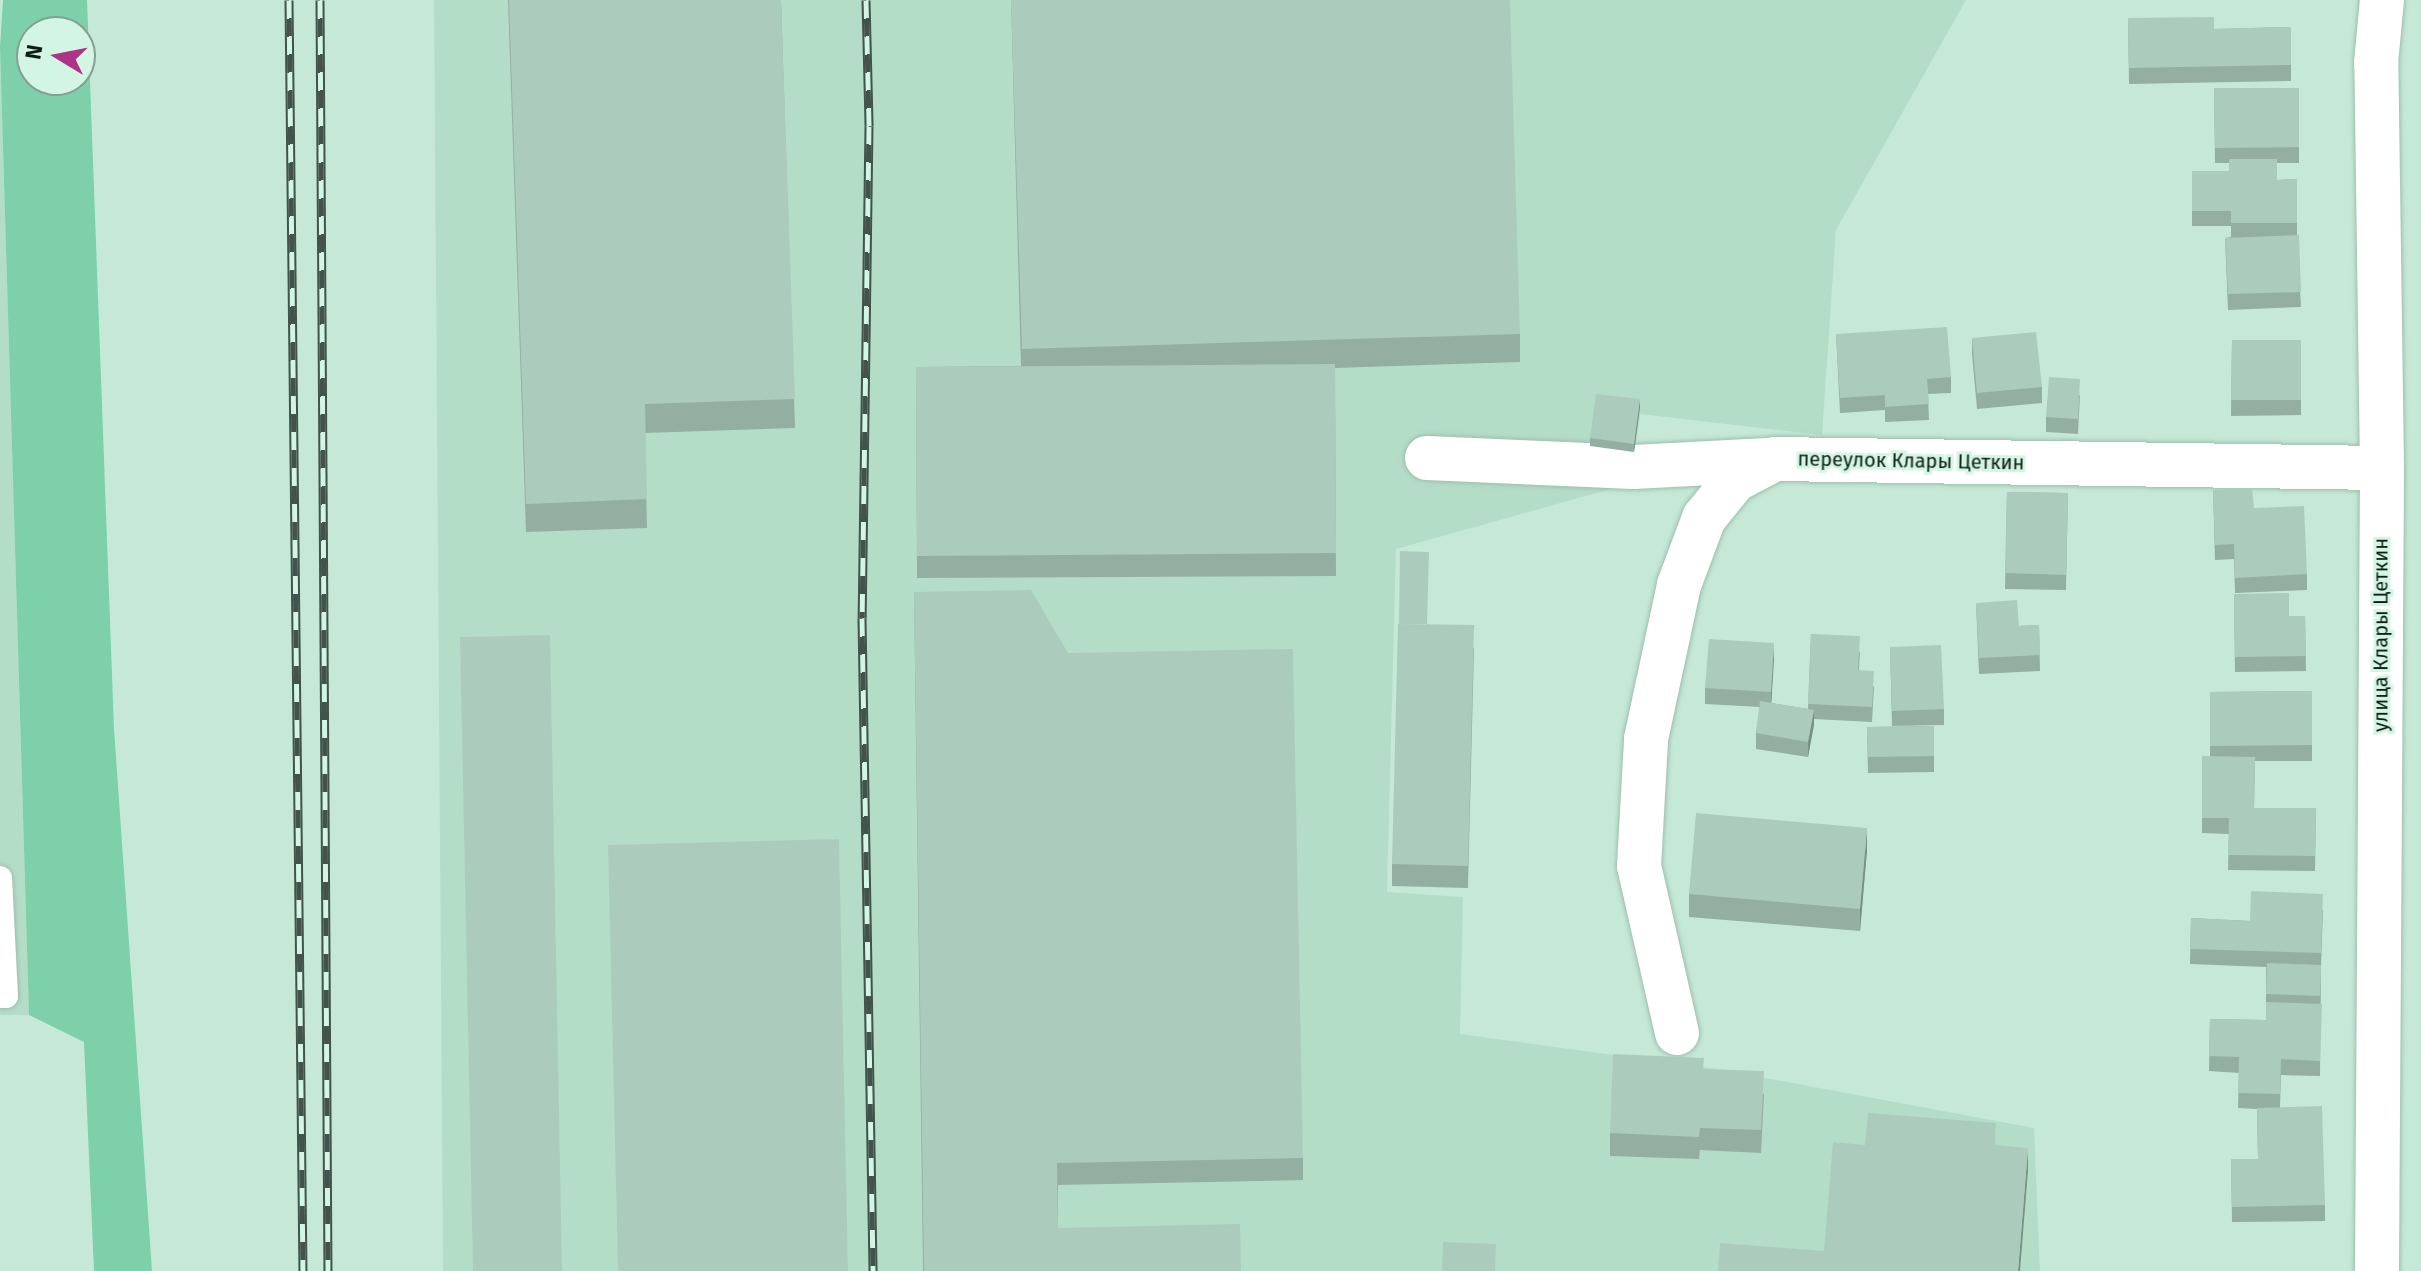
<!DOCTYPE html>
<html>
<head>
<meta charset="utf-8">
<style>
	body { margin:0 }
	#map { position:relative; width:2421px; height:1271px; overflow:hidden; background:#c6e9d7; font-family:"Fira Sans",sans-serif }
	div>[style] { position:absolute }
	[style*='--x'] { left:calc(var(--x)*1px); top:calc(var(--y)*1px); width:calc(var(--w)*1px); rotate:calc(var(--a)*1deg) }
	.built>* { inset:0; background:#b4ddc8 }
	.green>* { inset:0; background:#7dd0aa }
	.roads { filter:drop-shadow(0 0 2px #9ebfae) drop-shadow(0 0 2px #9ebfae) }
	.lane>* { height:24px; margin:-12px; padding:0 12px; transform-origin:12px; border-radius:12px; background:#fff }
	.street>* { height:44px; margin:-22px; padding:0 22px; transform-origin:22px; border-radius:22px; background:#fff }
	.rail>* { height:9px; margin-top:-4.5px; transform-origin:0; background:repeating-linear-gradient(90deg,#d3f6e4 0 18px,#41534a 0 36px); box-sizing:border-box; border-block:2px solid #41534a }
	.wall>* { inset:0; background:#93afa2 }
	.shaded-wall>* { inset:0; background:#788f84 }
	.building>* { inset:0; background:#abccbc }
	span { translate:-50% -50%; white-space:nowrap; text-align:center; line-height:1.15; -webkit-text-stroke:6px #d3f6e4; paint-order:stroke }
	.street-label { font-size:20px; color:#101c16 }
	.north { position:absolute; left:16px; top:16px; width:80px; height:80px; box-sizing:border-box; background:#d3f6e4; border:2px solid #859f92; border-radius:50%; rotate:280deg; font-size:22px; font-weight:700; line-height:32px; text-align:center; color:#101c16 }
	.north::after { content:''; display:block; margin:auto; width:28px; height:36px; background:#ad3386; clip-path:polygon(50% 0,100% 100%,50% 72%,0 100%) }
</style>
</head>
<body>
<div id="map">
	<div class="built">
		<i style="clip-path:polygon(434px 0,1966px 0,1836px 230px,1822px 435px,1640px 414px,1632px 483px,1396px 549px,1387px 892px,1463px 897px,1460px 1034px,1723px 1070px,2034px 1128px,2040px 1271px,443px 1271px)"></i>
		<i style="clip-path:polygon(0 47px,29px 1015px,0 1015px)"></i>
	</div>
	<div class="green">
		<i style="clip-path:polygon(evenodd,3px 0,87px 0,114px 729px,152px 1271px,94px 1271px,84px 1042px,29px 1015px,0 47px,3px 0,32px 32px,80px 32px,80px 80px,32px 80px,32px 32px)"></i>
	</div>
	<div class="roads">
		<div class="lane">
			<i style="--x:0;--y:878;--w:118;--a:87.1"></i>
			<i style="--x:6;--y:996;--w:6;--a:180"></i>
		</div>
		<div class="street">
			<i style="--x:1427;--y:458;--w:206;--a:2.5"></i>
			<i style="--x:1633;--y:467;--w:135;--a:-3"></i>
			<i style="--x:1677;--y:1033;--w:171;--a:-102.8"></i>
			<i style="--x:1639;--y:866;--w:127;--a:-86.8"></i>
			<i style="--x:1646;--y:739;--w:157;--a:-77.9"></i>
			<i style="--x:1679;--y:585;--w:72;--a:-69.5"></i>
			<i style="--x:1704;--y:518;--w:49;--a:-50.8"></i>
			<i style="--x:1735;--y:480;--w:45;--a:-27.7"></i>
			<i style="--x:1775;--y:459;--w:607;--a:0.85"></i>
			<i style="--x:2377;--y:1271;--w:803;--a:-89.64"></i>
			<i style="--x:2382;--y:468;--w:405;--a:-90.8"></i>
			<i style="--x:2376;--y:63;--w:63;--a:-84.6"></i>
		</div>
	</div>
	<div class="rail">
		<i style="--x:289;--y:0;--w:1271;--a:89.37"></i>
		<i style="--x:320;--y:0;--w:1271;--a:89.64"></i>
		<i style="--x:866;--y:0;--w:126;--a:88.6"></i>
		<i style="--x:869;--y:126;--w:492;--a:90.8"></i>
		<i style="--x:862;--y:618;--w:653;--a:89.03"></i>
	</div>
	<div class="wall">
		<i style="clip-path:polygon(508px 0,781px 0,795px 428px,645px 433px,647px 528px,526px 532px)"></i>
		<i style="clip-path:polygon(1011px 0,1520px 334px,1520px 362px,1335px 368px,1336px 576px,917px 578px,916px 367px,1021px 366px)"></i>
		<i style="clip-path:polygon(2128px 18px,2214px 29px,2291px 27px,2291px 81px,2129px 84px)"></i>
		<i style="clip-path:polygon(2214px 88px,2299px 88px,2299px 163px,2277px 163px,2277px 180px,2297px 179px,2297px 235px,2301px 307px,2228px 310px,2225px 238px,2231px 237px,2231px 226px,2192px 226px,2192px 171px,2229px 171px,2229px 163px,2215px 163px)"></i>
		<i style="clip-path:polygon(1836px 334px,1951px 377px,1951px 393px,1928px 394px,1929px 420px,1885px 422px,1885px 410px,1840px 413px)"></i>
		<i style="clip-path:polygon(1972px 338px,2042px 387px,2042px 403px,1977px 409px,1972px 354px)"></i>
		<i style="clip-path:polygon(2232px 340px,2301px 340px,2301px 415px,2231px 416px)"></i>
		<i style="clip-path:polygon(2080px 395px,2078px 434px,2046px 432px,2046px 417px)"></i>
		<i style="clip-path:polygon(1640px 407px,1634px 452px,1590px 446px,1590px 438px)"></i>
		<i style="clip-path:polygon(2213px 490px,2254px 508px,2307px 574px,2307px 590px,2235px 593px,2234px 559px,2215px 560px)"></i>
		<i style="clip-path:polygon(2007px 492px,2068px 493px,2066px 590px,2005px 589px)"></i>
		<i style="clip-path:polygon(914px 592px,1303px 1158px,1303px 1180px,1058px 1185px,1058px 1228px,923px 1271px)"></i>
		<i style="clip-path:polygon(2234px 594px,2289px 616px,2305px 616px,2306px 671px,2235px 672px)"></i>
		<i style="clip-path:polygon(1976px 603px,2019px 626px,2039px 625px,2040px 671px,1979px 674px)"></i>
		<i style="clip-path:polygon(1427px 624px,1474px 648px,1468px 888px,1392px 886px,1392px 864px)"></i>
		<i style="clip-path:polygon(1811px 634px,1860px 652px,1859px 670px,1874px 687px,1872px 722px,1814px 719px,1808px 757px,1756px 749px,1756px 733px,1760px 707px,1705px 704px,1705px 688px,1774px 658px,1771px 703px,1808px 709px)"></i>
		<i style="clip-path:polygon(1890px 647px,1944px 709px,1944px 725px,1892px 726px)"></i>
		<i style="clip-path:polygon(2312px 691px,2312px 761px,2255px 761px,2254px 808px,2316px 808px,2315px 871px,2228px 870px,2229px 834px,2202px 833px,2202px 756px,2210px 757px,2210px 692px)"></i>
		<i style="clip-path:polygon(1934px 726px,1934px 772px,1868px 773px,1867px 727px)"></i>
		<i style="clip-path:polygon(1867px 850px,1860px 931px,1689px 917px,1689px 894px)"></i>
		<i style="clip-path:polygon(2323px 910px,2321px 967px,2320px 1076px,2281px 1075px,2280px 1107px,2325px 1205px,2325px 1221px,2232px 1222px,2231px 1159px,2258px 1159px,2257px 1109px,2238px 1108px,2239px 1073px,2209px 1071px,2210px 1019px,2266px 1020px,2266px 967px,2190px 964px,2191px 918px,2250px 921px)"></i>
		<i style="clip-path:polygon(1704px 1069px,1764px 1094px,1761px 1153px,1700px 1150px,1699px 1159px,1610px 1156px,1610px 1133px)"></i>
	</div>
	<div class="shaded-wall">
		<i style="clip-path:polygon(1640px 399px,1640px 407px,1634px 452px,1634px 444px)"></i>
		<i style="clip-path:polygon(1774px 643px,1774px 658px,1771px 708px,1771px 692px)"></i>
		<i style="clip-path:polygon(1814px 710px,1814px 725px,1808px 757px,1808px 742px)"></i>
		<i style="clip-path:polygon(1867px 828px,1867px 850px,1860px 931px,1860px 909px)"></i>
		<i style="clip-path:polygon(2028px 1148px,2028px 1170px,2020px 1271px,2018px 1271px)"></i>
	</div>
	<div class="building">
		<i style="clip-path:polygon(509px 0,781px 0,795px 399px,645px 404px,647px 499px,526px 504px)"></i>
		<i style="clip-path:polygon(1011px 0,1510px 0,1520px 334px,1022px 349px)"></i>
		<i style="clip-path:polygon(2214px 17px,2214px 29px,2291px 27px,2291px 65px,2129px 68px,2128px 18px)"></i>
		<i style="clip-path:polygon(2214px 88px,2299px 88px,2299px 147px,2215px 148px)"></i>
		<i style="clip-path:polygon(2229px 159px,2277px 159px,2277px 180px,2297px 179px,2297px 223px,2231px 223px,2231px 211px,2192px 211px,2192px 171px,2229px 171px)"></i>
		<i style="clip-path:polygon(2299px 235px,2301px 292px,2228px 294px,2225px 238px)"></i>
		<i style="clip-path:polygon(1947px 327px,1951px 377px,1927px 379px,1929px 404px,1885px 407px,1885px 395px,1840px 398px,1836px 334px)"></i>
		<i style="clip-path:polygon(2036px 332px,2042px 387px,1977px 393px,1972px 338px)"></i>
		<i style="clip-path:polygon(2232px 340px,2301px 340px,2301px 400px,2231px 400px)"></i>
		<i style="clip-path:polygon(1335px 364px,1336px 553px,917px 556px,916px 367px)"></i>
		<i style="clip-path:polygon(2049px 377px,2080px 379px,2078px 419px,2046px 417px)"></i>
		<i style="clip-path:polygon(1596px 394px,1640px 399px,1634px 444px,1590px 438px)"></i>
		<i style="clip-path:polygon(2252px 488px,2254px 508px,2304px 506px,2307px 574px,2235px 578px,2234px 544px,2215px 545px,2213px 490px)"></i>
		<i style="clip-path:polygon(2007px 492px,2068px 493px,2066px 575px,2005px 573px)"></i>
		<i style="clip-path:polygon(1400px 551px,1429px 552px,1427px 624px,1399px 624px)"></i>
		<i style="clip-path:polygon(1031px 590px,1068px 653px,1293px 649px,1303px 1158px,1057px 1163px,1058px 1228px,1240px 1224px,1241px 1271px,924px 1271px,914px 592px)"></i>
		<i style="clip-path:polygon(2289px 593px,2289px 616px,2305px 616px,2306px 656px,2235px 657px,2234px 594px)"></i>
		<i style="clip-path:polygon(2017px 600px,2019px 626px,2039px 625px,2040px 655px,1979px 658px,1976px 603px)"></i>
		<i style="clip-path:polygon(1398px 624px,1474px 625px,1468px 866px,1392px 864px)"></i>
		<i style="clip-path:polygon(1811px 634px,1860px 636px,1858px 670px,1874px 671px,1872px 707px,1808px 704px)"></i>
		<i style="clip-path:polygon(550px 635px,562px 1271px,473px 1271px,460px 637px)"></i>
		<i style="clip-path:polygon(1709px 639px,1774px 643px,1771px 692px,1705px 688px)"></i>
		<i style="clip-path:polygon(1941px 645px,1944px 709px,1892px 711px,1890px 647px)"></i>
		<i style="clip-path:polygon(2312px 691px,2312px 745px,2210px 746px,2210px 692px)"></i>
		<i style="clip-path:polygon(1760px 701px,1814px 710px,1808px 742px,1756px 733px)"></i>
		<i style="clip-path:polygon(1934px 726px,1934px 756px,1868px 757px,1867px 727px)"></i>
		<i style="clip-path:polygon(2202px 756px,2255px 757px,2254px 808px,2316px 808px,2315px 856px,2228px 855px,2229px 818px,2202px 818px)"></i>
		<i style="clip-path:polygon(1696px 813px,1867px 828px,1860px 909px,1689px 894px)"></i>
		<i style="clip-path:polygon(839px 839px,848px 1271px,618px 1271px,608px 845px)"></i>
		<i style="clip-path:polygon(2251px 891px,2323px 894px,2321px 953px,2190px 949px,2191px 918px,2250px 921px)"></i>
		<i style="clip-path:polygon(2267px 963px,2321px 965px,2320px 996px,2266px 994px)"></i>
		<i style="clip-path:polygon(2266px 1002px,2322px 1004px,2320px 1061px,2281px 1059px,2280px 1094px,2238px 1093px,2239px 1057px,2209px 1056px,2210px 1019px,2266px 1020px)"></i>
		<i style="clip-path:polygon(1613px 1054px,1704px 1058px,1703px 1069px,1764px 1071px,1761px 1130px,1700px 1128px,1699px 1137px,1610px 1133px)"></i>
		<i style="clip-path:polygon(2322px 1106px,2325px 1205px,2232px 1207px,2231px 1159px,2258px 1159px,2257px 1108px)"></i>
		<i style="clip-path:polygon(1868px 1113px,1996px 1123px,1995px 1145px,2028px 1148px,2018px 1271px,1718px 1271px,1720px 1243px,1824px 1251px,1833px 1142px,1865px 1145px)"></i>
		<i style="clip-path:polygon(1443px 1242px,1496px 1244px,1495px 1271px,1442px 1271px)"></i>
	</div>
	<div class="street-label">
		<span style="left:1911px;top:461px;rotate:1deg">переулок Клары Цеткин</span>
		<span style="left:2381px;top:635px;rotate:-90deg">улица Клары Цеткин</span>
	</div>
	<div class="north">N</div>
</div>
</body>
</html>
